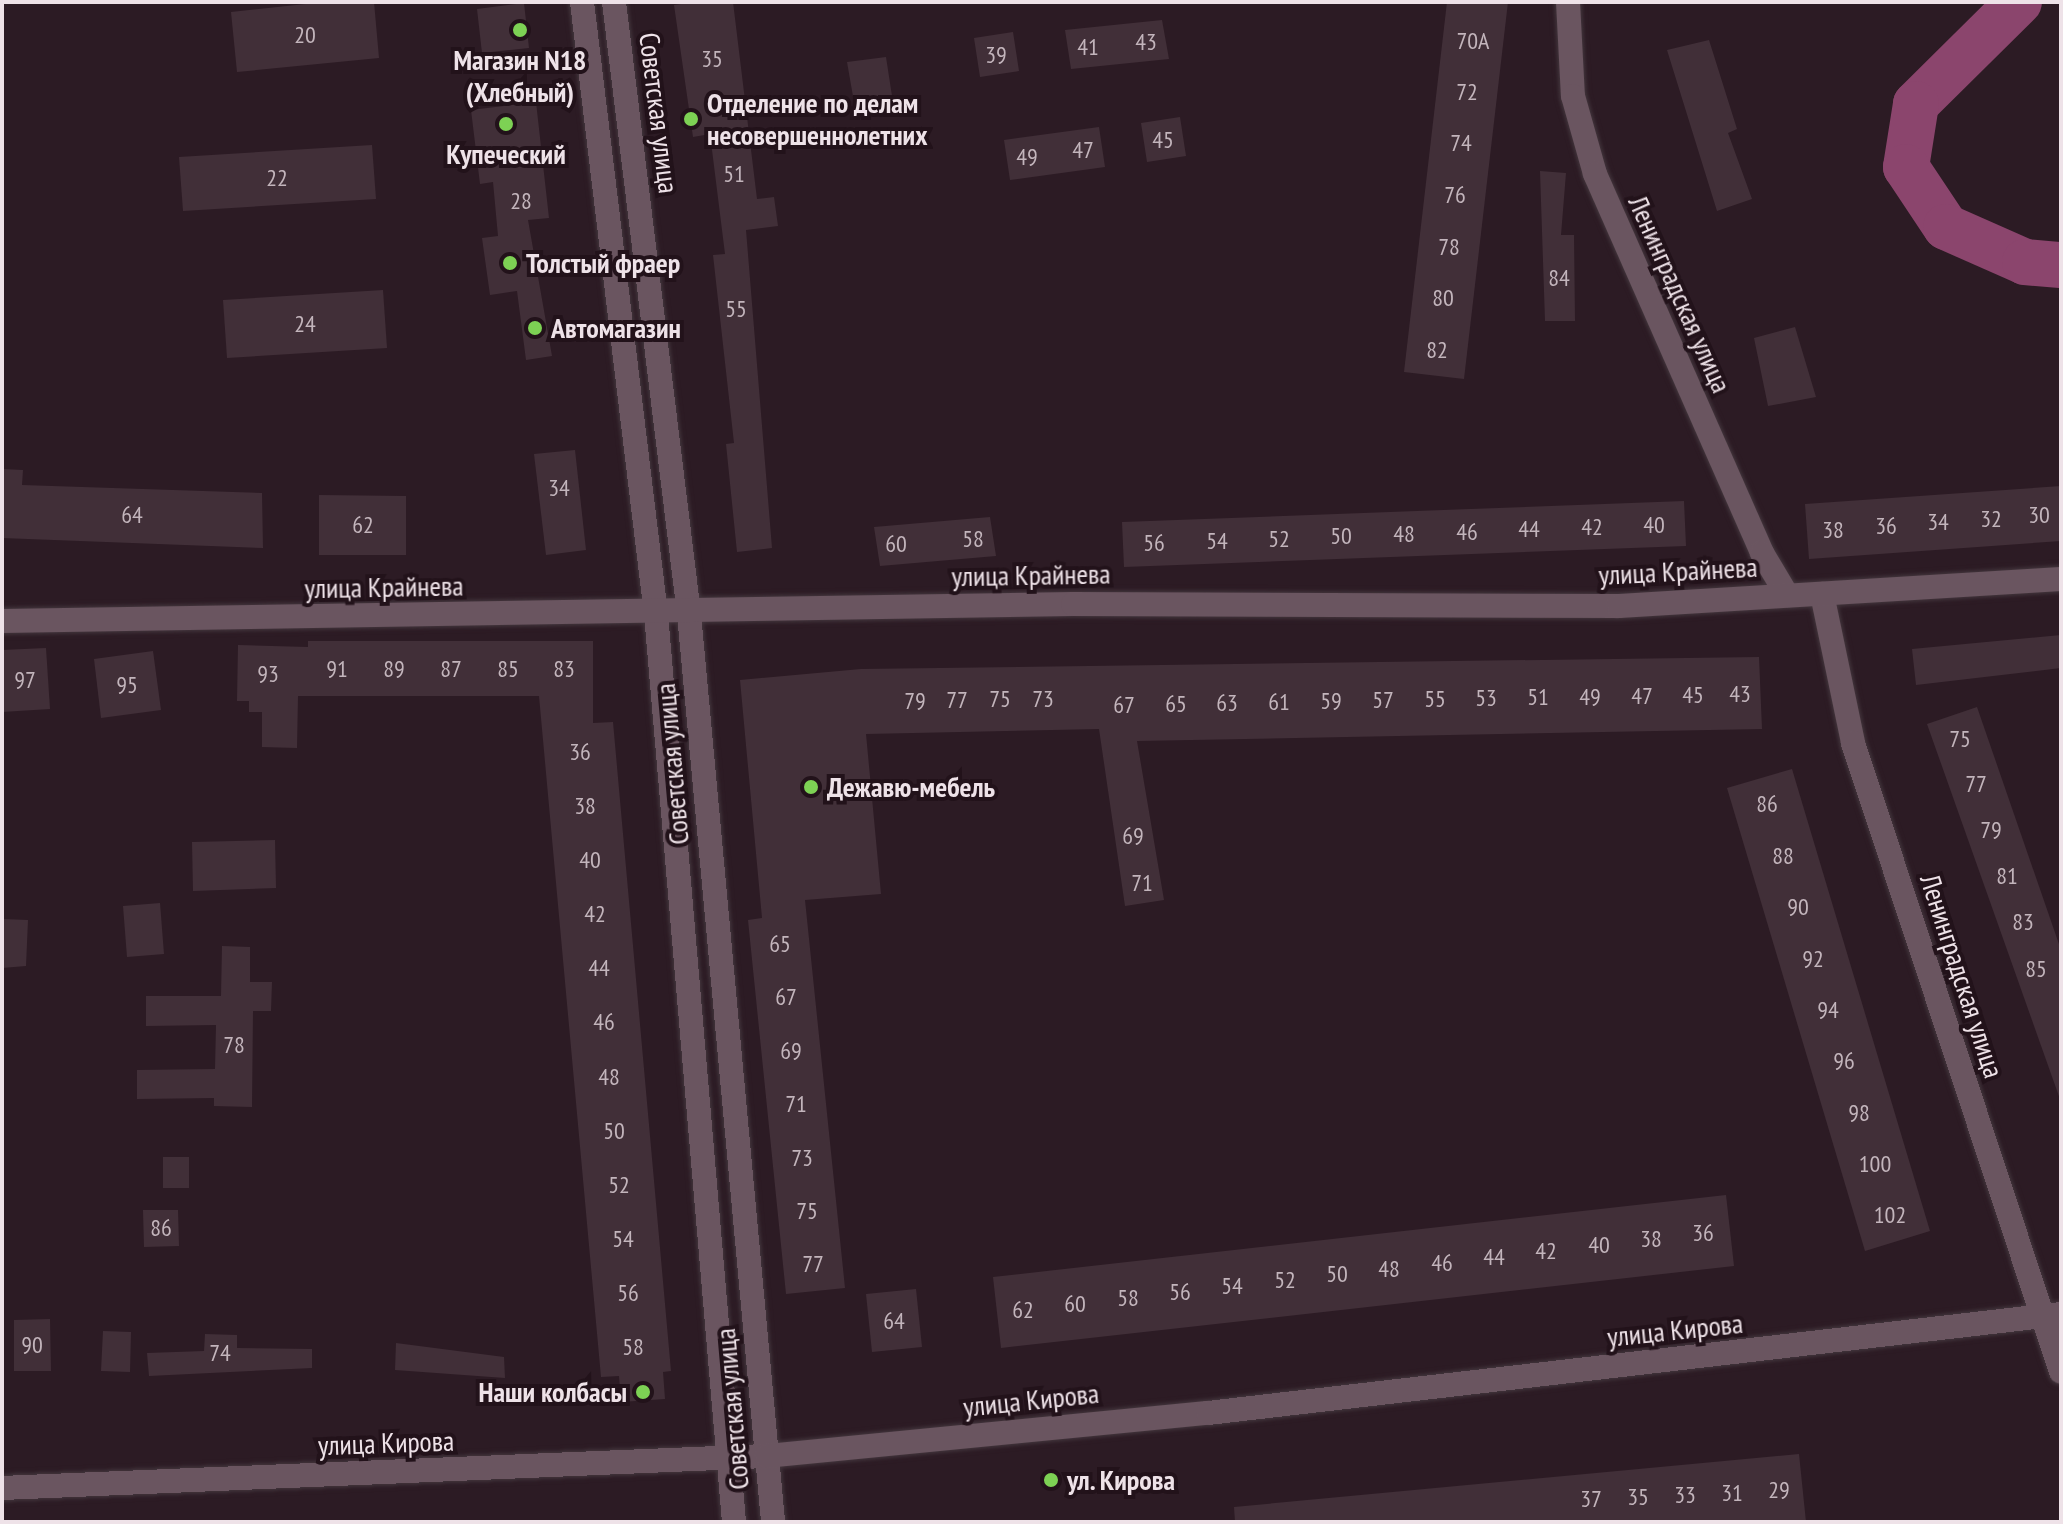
<!DOCTYPE html>
<html>
<head>
<meta charset="utf-8">
<style>
	body { margin:0 }
	#map { position:relative; width:2063px; height:1524px; overflow:hidden; background:#2c1b24; font-family:"PT Sans Narrow",sans-serif }
	div>[style] { position:absolute }
	[style*='--x'] { left:calc(var(--x)*1px); top:calc(var(--y)*1px); width:calc(var(--w)*1px); rotate:calc(var(--a)*1deg) }
	.river>* { height:46px; margin:-23px; padding:0 23px; transform-origin:23px; border-radius:23px; background:#8b456d }
	.building>* { inset:0; background:#412f38 }
	.roads { filter:drop-shadow(0 0 2px #43363d) drop-shadow(0 0 2px #43363d) }
	.minor>* { height:24px; margin:-12px; padding:0 12px; transform-origin:12px; border-radius:12px; background:#6a5560 }
	.dots>* { width:22px; height:22px; translate:-50% -50%; box-sizing:border-box; border:4px solid #22121a; border-radius:50% }
	span { translate:-50% -50%; white-space:nowrap; text-align:center; line-height:1.15; -webkit-text-stroke:8px #22121a; paint-order:stroke }
	.number-label { font-size:24px; color:#c3b5bc }
	.number-label span { -webkit-text-stroke-width:0 }
	.poi-label { font-size:28px; color:#eee2e8; font-weight:700 }
	.left { translate:0 -50%; text-align:left }
	.right { translate:-100% -50%; text-align:right }
	.street-label { font-size:28px; color:#eee2e8 }
	.frame { position:absolute; inset:0; border:4px solid #eee2e8; pointer-events:none }
</style>
</head>
<body>
<div id="map">
	<div class="river">
		<i style="--x:2019;--y:2;--w:145;--a:135.3"></i>
		<i style="--x:1916;--y:104;--w:64;--a:99"></i>
		<i style="--x:1906;--y:167;--w:72;--a:56.3"></i>
		<i style="--x:1946;--y:227;--w:86;--a:23.9"></i>
		<i style="--x:2025;--y:262;--w:36;--a:5"></i>
	</div>
	<div class="building">
		<i style="clip-path:polygon(324px 2px,374px 2px,379px 58px,237px 72px,231px 12px)"></i>
		<i style="clip-path:polygon(695px 2px,733px 2px,757px 199px,774px 197px,778px 226px,746px 230px,772px 548px,737px 552px,726px 444px,734px 443px,713px 255px,725px 254px,710px 134px,693px 137px,674px 5px)"></i>
		<i style="clip-path:polygon(1447px 2px,1508px 2px,1464px 379px,1404px 372px)"></i>
		<i style="clip-path:polygon(524px 3px,529px 48px,482px 53px,477px 9px)"></i>
		<i style="clip-path:polygon(1162px 20px,1169px 59px,1071px 69px,1065px 30px)"></i>
		<i style="clip-path:polygon(1013px 32px,1019px 71px,980px 77px,974px 38px)"></i>
		<i style="clip-path:polygon(1709px 40px,1737px 129px,1728px 133px,1752px 199px,1717px 211px,1667px 50px)"></i>
		<i style="clip-path:polygon(886px 57px,892px 96px,854px 102px,847px 62px)"></i>
		<i style="clip-path:polygon(536px 102px,549px 218px,528px 220px,552px 356px,526px 360px,517px 291px,490px 295px,482px 238px,498px 236px,493px 182px,480px 184px,471px 110px)"></i>
		<i style="clip-path:polygon(1180px 117px,1186px 156px,1147px 162px,1141px 123px)"></i>
		<i style="clip-path:polygon(1099px 127px,1105px 167px,1010px 180px,1004px 140px)"></i>
		<i style="clip-path:polygon(372px 145px,376px 199px,183px 211px,179px 157px)"></i>
		<i style="clip-path:polygon(1540px 171px,1566px 173px,1561px 235px,1574px 235px,1575px 321px,1545px 321px)"></i>
		<i style="clip-path:polygon(383px 290px,387px 348px,227px 358px,223px 300px)"></i>
		<i style="clip-path:polygon(1795px 327px,1816px 397px,1768px 406px,1754px 338px)"></i>
		<i style="clip-path:polygon(575px 450px,586px 550px,546px 555px,534px 454px)"></i>
		<i style="clip-path:polygon(2px 469px,23px 470px,22px 485px,262px 493px,263px 548px,2px 538px)"></i>
		<i style="clip-path:polygon(2061px 486px,2061px 541px,1809px 559px,1805px 504px)"></i>
		<i style="clip-path:polygon(319px 495px,406px 496px,406px 555px,319px 555px)"></i>
		<i style="clip-path:polygon(1684px 501px,1686px 546px,1124px 567px,1122px 522px)"></i>
		<i style="clip-path:polygon(990px 517px,996px 556px,880px 566px,874px 527px)"></i>
		<i style="clip-path:polygon(2061px 635px,2061px 668px,1916px 685px,1912px 649px)"></i>
		<i style="clip-path:polygon(308px 641px,593px 641px,593px 723px,613px 722px,671px 1371px,663px 1372px,665px 1399px,621px 1402px,619px 1376px,601px 1377px,539px 696px,298px 696px,297px 748px,262px 747px,262px 712px,249px 712px,249px 701px,237px 701px,238px 645px,308px 647px)"></i>
		<i style="clip-path:polygon(46px 648px,50px 709px,2px 712px,2px 650px)"></i>
		<i style="clip-path:polygon(153px 651px,161px 710px,101px 718px,94px 659px)"></i>
		<i style="clip-path:polygon(1759px 657px,1762px 729px,1137px 741px,1164px 900px,1125px 906px,1099px 729px,866px 734px,881px 894px,805px 900px,845px 1288px,786px 1294px,748px 920px,762px 918px,740px 680px,861px 669px)"></i>
		<i style="clip-path:polygon(1977px 707px,2061px 950px,2061px 1102px,1927px 724px)"></i>
		<i style="clip-path:polygon(1792px 769px,1930px 1231px,1865px 1251px,1727px 788px)"></i>
		<i style="clip-path:polygon(275px 840px,276px 888px,193px 891px,192px 842px)"></i>
		<i style="clip-path:polygon(160px 903px,164px 954px,127px 957px,123px 906px)"></i>
		<i style="clip-path:polygon(2px 919px,28px 920px,26px 966px,2px 968px)"></i>
		<i style="clip-path:polygon(222px 946px,250px 947px,250px 982px,272px 982px,271px 1011px,253px 1011px,252px 1107px,214px 1106px,214px 1098px,137px 1099px,137px 1070px,215px 1069px,216px 1025px,146px 1026px,146px 996px,221px 996px)"></i>
		<i style="clip-path:polygon(163px 1157px,189px 1157px,189px 1188px,163px 1188px)"></i>
		<i style="clip-path:polygon(1726px 1195px,1734px 1266px,1001px 1348px,993px 1277px)"></i>
		<i style="clip-path:polygon(143px 1210px,178px 1210px,179px 1246px,144px 1247px)"></i>
		<i style="clip-path:polygon(916px 1289px,922px 1347px,872px 1352px,866px 1294px)"></i>
		<i style="clip-path:polygon(50px 1319px,51px 1371px,14px 1371px,14px 1320px)"></i>
		<i style="clip-path:polygon(103px 1331px,131px 1332px,130px 1372px,101px 1371px)"></i>
		<i style="clip-path:polygon(205px 1334px,237px 1335px,237px 1348px,312px 1349px,312px 1368px,149px 1376px,147px 1353px,204px 1351px)"></i>
		<i style="clip-path:polygon(396px 1343px,504px 1357px,505px 1378px,395px 1370px)"></i>
		<i style="clip-path:polygon(1799px 1454px,1806px 1522px,1235px 1522px,1234px 1507px)"></i>
	</div>
	<div class="roads">
		<div class="minor">
			<i style="--x:582;--y:2;--w:616;--a:83.11"></i>
			<i style="--x:656;--y:614;--w:911;--a:85.09"></i>
			<i style="--x:614;--y:2;--w:617;--a:83.01"></i>
			<i style="--x:689;--y:614;--w:912;--a:84.71"></i>
			<i style="--x:1568;--y:2;--w:94;--a:87"></i>
			<i style="--x:1573;--y:96;--w:81;--a:74.2"></i>
			<i style="--x:1595;--y:174;--w:414;--a:66.2"></i>
			<i style="--x:1762;--y:553;--w:49;--a:59.2"></i>
			<i style="--x:1822;--y:594;--w:152;--a:78.2"></i>
			<i style="--x:1853;--y:743;--w:662;--a:71.7"></i>
			<i style="--x:2;--y:621;--w:1071;--a:-0.91"></i>
			<i style="--x:1073;--y:604;--w:546;--a:0.21"></i>
			<i style="--x:1619;--y:606;--w:443;--a:-3.5"></i>
			<i style="--x:2;--y:1488;--w:766;--a:-2.4"></i>
			<i style="--x:767;--y:1456;--w:443;--a:-5.6"></i>
			<i style="--x:1208;--y:1413;--w:859;--a:-6.62"></i>
		</div>
	</div>
	<div class="dots">
		<i style="left:520px;top:30px;background:#7dd154"></i>
		<i style="left:691px;top:119px;background:#7dd154"></i>
		<i style="left:506px;top:124px;background:#7dd154"></i>
		<i style="left:510px;top:263px;background:#7dd154"></i>
		<i style="left:535px;top:328px;background:#7dd154"></i>
		<i style="left:811px;top:787px;background:#7dd154"></i>
		<i style="left:643px;top:1392px;background:#7dd154"></i>
		<i style="left:1051px;top:1480px;background:#7dd154"></i>
	</div>
	<div class="number-label">
		<span style="left:305px;top:35px">20</span>
		<span style="left:1473px;top:41px">70А</span>
		<span style="left:1146px;top:42px">43</span>
		<span style="left:1088px;top:47px">41</span>
		<span style="left:996px;top:55px">39</span>
		<span style="left:712px;top:59px">35</span>
		<span style="left:1467px;top:92px">72</span>
		<span style="left:1163px;top:140px">45</span>
		<span style="left:1461px;top:143px">74</span>
		<span style="left:1083px;top:150px">47</span>
		<span style="left:1027px;top:157px">49</span>
		<span style="left:734px;top:174px">51</span>
		<span style="left:277px;top:178px">22</span>
		<span style="left:1455px;top:195px">76</span>
		<span style="left:521px;top:201px">28</span>
		<span style="left:1449px;top:247px">78</span>
		<span style="left:1559px;top:278px">84</span>
		<span style="left:1443px;top:298px">80</span>
		<span style="left:736px;top:309px">55</span>
		<span style="left:305px;top:324px">24</span>
		<span style="left:1437px;top:350px">82</span>
		<span style="left:559px;top:488px">34</span>
		<span style="left:132px;top:515px">64</span>
		<span style="left:2039px;top:515px">30</span>
		<span style="left:1991px;top:519px">32</span>
		<span style="left:1938px;top:522px">34</span>
		<span style="left:363px;top:525px">62</span>
		<span style="left:1654px;top:525px">40</span>
		<span style="left:1886px;top:526px">36</span>
		<span style="left:1592px;top:527px">42</span>
		<span style="left:1529px;top:529px">44</span>
		<span style="left:1833px;top:530px">38</span>
		<span style="left:1467px;top:532px">46</span>
		<span style="left:1404px;top:534px">48</span>
		<span style="left:1341px;top:536px">50</span>
		<span style="left:973px;top:539px">58</span>
		<span style="left:1279px;top:539px">52</span>
		<span style="left:1217px;top:541px">54</span>
		<span style="left:1154px;top:543px">56</span>
		<span style="left:896px;top:544px">60</span>
		<span style="left:337px;top:669px">91</span>
		<span style="left:394px;top:669px">89</span>
		<span style="left:451px;top:669px">87</span>
		<span style="left:508px;top:669px">85</span>
		<span style="left:564px;top:669px">83</span>
		<span style="left:268px;top:674px">93</span>
		<span style="left:25px;top:680px">97</span>
		<span style="left:127px;top:685px">95</span>
		<span style="left:1740px;top:694px">43</span>
		<span style="left:1693px;top:695px">45</span>
		<span style="left:1642px;top:696px">47</span>
		<span style="left:1538px;top:697px">51</span>
		<span style="left:1590px;top:697px">49</span>
		<span style="left:1486px;top:698px">53</span>
		<span style="left:1000px;top:699px">75</span>
		<span style="left:1043px;top:699px">73</span>
		<span style="left:1435px;top:699px">55</span>
		<span style="left:957px;top:700px">77</span>
		<span style="left:1383px;top:700px">57</span>
		<span style="left:915px;top:701px">79</span>
		<span style="left:1331px;top:701px">59</span>
		<span style="left:1279px;top:702px">61</span>
		<span style="left:1227px;top:703px">63</span>
		<span style="left:1176px;top:704px">65</span>
		<span style="left:1124px;top:705px">67</span>
		<span style="left:1960px;top:739px">75</span>
		<span style="left:580px;top:752px">36</span>
		<span style="left:1976px;top:784px">77</span>
		<span style="left:1767px;top:804px">86</span>
		<span style="left:585px;top:806px">38</span>
		<span style="left:1991px;top:830px">79</span>
		<span style="left:1133px;top:836px">69</span>
		<span style="left:1783px;top:856px">88</span>
		<span style="left:590px;top:860px">40</span>
		<span style="left:2007px;top:876px">81</span>
		<span style="left:1142px;top:883px">71</span>
		<span style="left:1798px;top:907px">90</span>
		<span style="left:595px;top:914px">42</span>
		<span style="left:2023px;top:922px">83</span>
		<span style="left:780px;top:944px">65</span>
		<span style="left:1813px;top:959px">92</span>
		<span style="left:599px;top:968px">44</span>
		<span style="left:2036px;top:969px">85</span>
		<span style="left:786px;top:997px">67</span>
		<span style="left:1828px;top:1010px">94</span>
		<span style="left:604px;top:1022px">46</span>
		<span style="left:234px;top:1045px">78</span>
		<span style="left:791px;top:1051px">69</span>
		<span style="left:1844px;top:1061px">96</span>
		<span style="left:609px;top:1077px">48</span>
		<span style="left:796px;top:1104px">71</span>
		<span style="left:1859px;top:1113px">98</span>
		<span style="left:614px;top:1131px">50</span>
		<span style="left:802px;top:1158px">73</span>
		<span style="left:1875px;top:1164px">100</span>
		<span style="left:619px;top:1185px">52</span>
		<span style="left:807px;top:1211px">75</span>
		<span style="left:1890px;top:1215px">102</span>
		<span style="left:161px;top:1228px">86</span>
		<span style="left:1703px;top:1233px">36</span>
		<span style="left:623px;top:1239px">54</span>
		<span style="left:1651px;top:1239px">38</span>
		<span style="left:1599px;top:1245px">40</span>
		<span style="left:1546px;top:1251px">42</span>
		<span style="left:1494px;top:1257px">44</span>
		<span style="left:1442px;top:1263px">46</span>
		<span style="left:813px;top:1264px">77</span>
		<span style="left:1389px;top:1269px">48</span>
		<span style="left:1337px;top:1274px">50</span>
		<span style="left:1285px;top:1280px">52</span>
		<span style="left:1232px;top:1286px">54</span>
		<span style="left:1180px;top:1292px">56</span>
		<span style="left:628px;top:1293px">56</span>
		<span style="left:1128px;top:1298px">58</span>
		<span style="left:1075px;top:1304px">60</span>
		<span style="left:1023px;top:1310px">62</span>
		<span style="left:894px;top:1321px">64</span>
		<span style="left:32px;top:1345px">90</span>
		<span style="left:633px;top:1347px">58</span>
		<span style="left:220px;top:1353px">74</span>
		<span style="left:1779px;top:1490px">29</span>
		<span style="left:1732px;top:1493px">31</span>
		<span style="left:1685px;top:1495px">33</span>
		<span style="left:1638px;top:1497px">35</span>
		<span style="left:1591px;top:1499px">37</span>
	</div>
	<div class="poi-label">
		<span style="left:520px;top:76px">Магазин N18<br>(Хлебный)</span>
		<span class="left" style="left:707px;top:119px">Отделение по делам<br>несовершеннолетних</span>
		<span style="left:506px;top:154px">Купеческий</span>
		<span class="left" style="left:526px;top:263px">Толстый фраер</span>
		<span class="left" style="left:551px;top:328px">Автомагазин</span>
		<span class="left" style="left:827px;top:787px">Дежавю-мебель</span>
		<span class="right" style="left:627px;top:1392px">Наши колбасы</span>
		<span class="left" style="left:1067px;top:1480px">ул. Кирова</span>
	</div>
	<div class="street-label">
		<span style="left:659px;top:113px;rotate:83deg">Советская улица</span>
		<span style="left:1680px;top:294px;rotate:66deg">Ленинградская улица</span>
		<span style="left:1678px;top:571px;rotate:-3deg">улица Крайнева</span>
		<span style="left:1031px;top:575px;rotate:-1deg">улица Крайнева</span>
		<span style="left:384px;top:587px;rotate:-1deg">улица Крайнева</span>
		<span style="left:672px;top:764px;rotate:-95deg">Советская улица</span>
		<span style="left:1962px;top:976px;rotate:72deg">Ленинградская улица</span>
		<span style="left:1675px;top:1330px;rotate:-6deg">улица Кирова</span>
		<span style="left:1031px;top:1400px;rotate:-6deg">улица Кирова</span>
		<span style="left:732px;top:1409px;rotate:-95deg">Советская улица</span>
		<span style="left:386px;top:1443px;rotate:-2deg">улица Кирова</span>
	</div>
	<div class="frame"></div>
</div>
</body>
</html>
